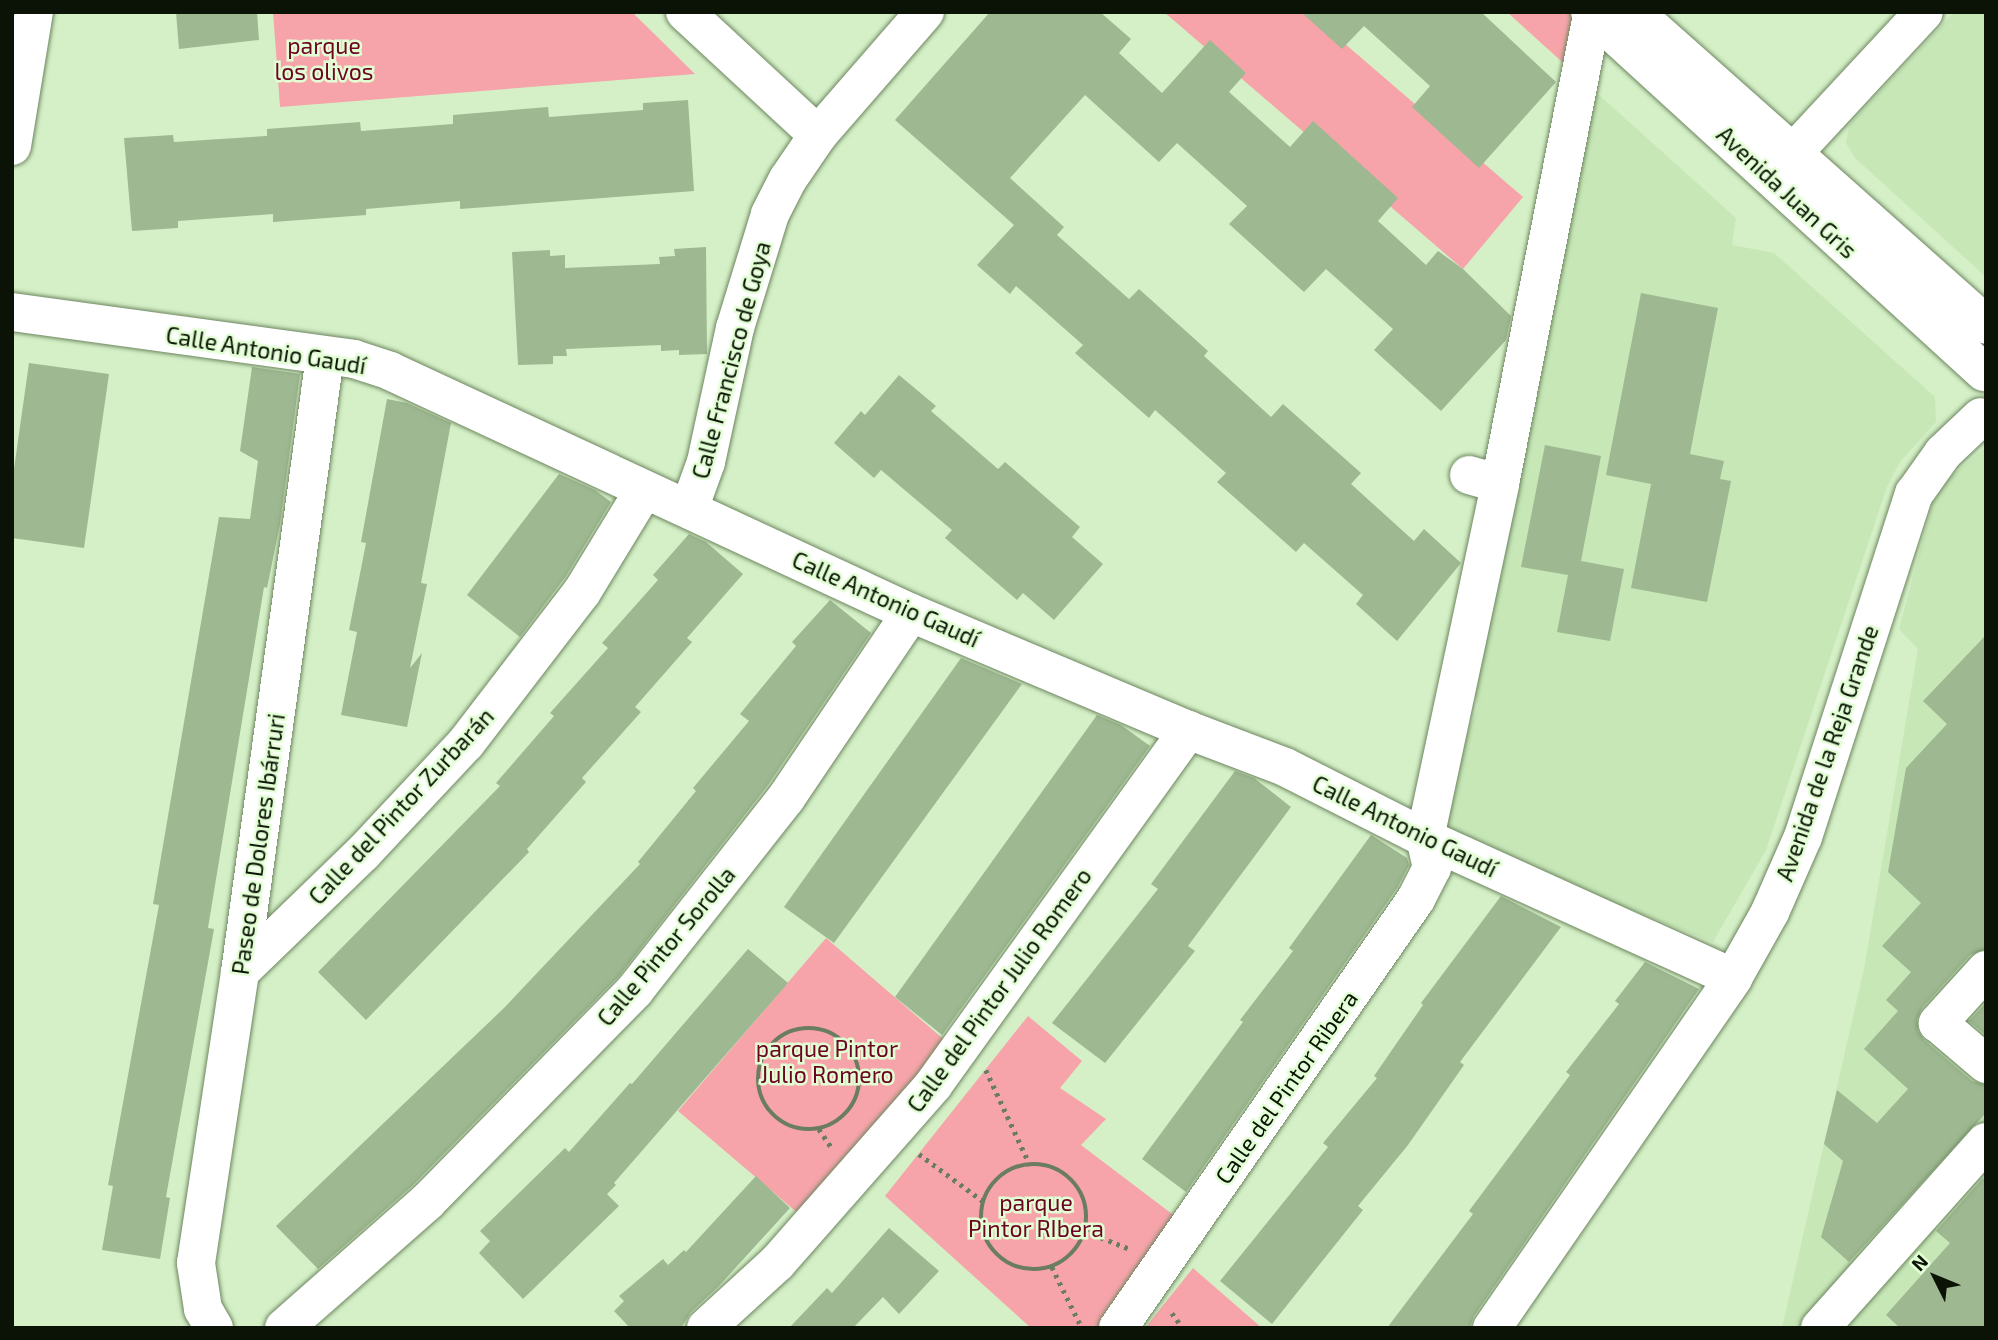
<!DOCTYPE html>
<html>
<head>
<meta charset="utf-8">
<style>
	body { margin:0 }
	#map { position:relative; width:1998px; height:1340px; overflow:hidden; background:#d5f0c7; font-family:"Exo 2",sans-serif }
	div>[style] { position:absolute }
	[style*='--x'] { left:calc(var(--x)*1px); top:calc(var(--y)*1px); width:calc(var(--w)*1px); rotate:calc(var(--a)*1deg) }
	.built>* { inset:0; background:#c7e7b7 }
	.green>* { inset:0; background:#f6a4a9 }
	.building>* { inset:0; background:#9eb891 }
	.path>* { height:4.5px; margin-top:-2.25px; transform-origin:0; background:repeating-linear-gradient(90deg,#6a7c61 0 3.5px,transparent 0 8.5px) }
	.path>.ring { margin:-2.25px; padding:0; box-sizing:content-box; background:none; border:4.5px solid #6a7c61; border-radius:50% }
	.roads { filter:drop-shadow(0 0 2px #6d8660) drop-shadow(0 0 2px #6d8660) }
	.minor>* { height:38px; margin:-19px; padding:0 19px; transform-origin:19px; border-radius:19px; background:#fff }
	span { translate:-50% -50%; white-space:nowrap; text-align:center; line-height:1.15; -webkit-text-stroke:5px #e2fed4; paint-order:stroke }
	.park-label { font-size:23px; color:#6d0421 }
	.street-label { font-size:23px; color:#0a1305 }
	.frame { position:absolute; inset:0; border:14px solid #0a1305; pointer-events:none }
	.north { position:absolute; left:1900px; top:1242px; width:70px; height:70px; -webkit-text-stroke:5px #e2fed4; paint-order:stroke; rotate:313deg; font-size:19px; font-weight:700; line-height:28px; text-align:center; color:#0a1305 }
	.north::after { content:''; display:block; margin:auto; width:24px; height:32px; background:#0a1305; clip-path:polygon(50% 0,100% 100%,50% 72%,0 100%) }
</style>
</head>
<body>
<div id="map">
	<div class="built">
		<i style="clip-path:polygon(1954px 12px,1986px 12px,1986px 277px,1855px 158px,1846px 143px,1849px 125px)"></i>
		<i style="clip-path:polygon(1589px 86px,1736px 218px,1732px 245px,1774px 253px,1935px 397px,1936px 422px,1900px 462px,1887px 487px,1766px 850px,1713px 942px,1611px 902px,1434px 822px,1478px 706px,1472px 681px)"></i>
		<i style="clip-path:polygon(1986px 447px,1986px 1328px,1782px 1328px,1865px 964px,1918px 649px,1899px 629px,1933px 502px,1948px 479px)"></i>
	</div>
	<div class="green">
		<i style="clip-path:polygon(273px 12px,632px 12px,695px 74px,280px 107px)"></i>
		<i style="clip-path:polygon(1164px 12px,1308px 12px,1523px 197px,1463px 269px)"></i>
		<i style="clip-path:polygon(1507px 12px,1576px 12px,1570px 69px)"></i>
		<i style="clip-path:polygon(826px 938px,948px 1043px,800px 1215px,678px 1111px)"></i>
		<i style="clip-path:polygon(1028px 1016px,1082px 1061px,1060px 1088px,1106px 1119px,1081px 1145px,1180px 1220px,1099px 1328px,1031px 1328px,885px 1196px)"></i>
		<i style="clip-path:polygon(1193px 1268px,1262px 1328px,1145px 1328px)"></i>
	</div>
	<div class="building">
		<i style="clip-path:polygon(176px 12px,257px 12px,259px 40px,179px 49px)"></i>
		<i style="clip-path:polygon(990px 12px,1100px 12px,1131px 39px,1119px 53px,1162px 93px,1210px 40px,1246px 73px,1229px 92px,1290px 147px,1313px 121px,1398px 198px,1378px 221px,1426px 265px,1438px 251px,1463px 269px,1511px 316px,1506px 340px,1441px 411px,1374px 350px,1393px 329px,1326px 269px,1304px 292px,1229px 224px,1247px 206px,1177px 143px,1159px 162px,1085px 95px,1010px 178px,1064px 227px,1057px 235px,1129px 299px,1139px 289px,1208px 351px,1204px 356px,1271px 417px,1283px 404px,1361px 473px,1351px 484px,1414px 541px,1424px 529px,1461px 563px,1397px 641px,1356px 604px,1363px 595px,1304px 543px,1296px 552px,1217px 482px,1226px 473px,1155px 410px,1149px 418px,1075px 353px,1083px 345px,1016px 286px,1010px 294px,977px 265px,1014px 225px,895px 120px)"></i>
		<i style="clip-path:polygon(1301px 12px,1481px 12px,1556px 82px,1479px 168px,1412px 107px,1430px 86px,1364px 26px,1342px 49px)"></i>
		<i style="clip-path:polygon(688px 100px,694px 191px,460px 209px,460px 201px,366px 209px,366px 215px,273px 222px,273px 214px,178px 221px,178px 228px,132px 231px,124px 138px,173px 135px,174px 142px,267px 136px,267px 129px,360px 122px,361px 131px,453px 124px,453px 115px,548px 107px,549px 117px,643px 110px,643px 103px)"></i>
		<i style="clip-path:polygon(706px 247px,707px 354px,679px 355px,679px 350px,661px 351px,661px 345px,566px 349px,567px 356px,553px 356px,553px 364px,518px 365px,512px 252px,550px 250px,550px 256px,565px 255px,565px 268px,660px 264px,659px 257px,675px 256px,674px 249px)"></i>
		<i style="clip-path:polygon(1641px 293px,1718px 308px,1690px 454px,1724px 461px,1720px 479px,1731px 481px,1707px 602px,1631px 588px,1651px 484px,1606px 475px)"></i>
		<i style="clip-path:polygon(29px 363px,109px 374px,84px 548px,12px 538px,12px 483px)"></i>
		<i style="clip-path:polygon(252px 367px,300px 374px,280px 524px,267px 588px,264px 587px,208px 928px,214px 929px,166px 1197px,170px 1198px,160px 1259px,102px 1250px,113px 1186px,108px 1185px,159px 905px,153px 904px,219px 517px,250px 519px,258px 461px,240px 451px)"></i>
		<i style="clip-path:polygon(899px 375px,936px 406px,931px 411px,998px 469px,1005px 462px,1080px 527px,1072px 537px,1103px 564px,1054px 620px,1023px 593px,1017px 600px,945px 538px,952px 530px,881px 470px,874px 478px,834px 443px,861px 411px,865px 415px)"></i>
		<i style="clip-path:polygon(387px 399px,407px 403px,451px 423px,421px 583px,427px 584px,410px 668px,422px 653px,407px 727px,341px 715px,357px 632px,349px 630px,366px 543px,361px 542px)"></i>
		<i style="clip-path:polygon(1545px 445px,1601px 456px,1581px 561px,1624px 569px,1610px 641px,1557px 632px,1568px 575px,1521px 567px)"></i>
		<i style="clip-path:polygon(559px 474px,595px 490px,611px 502px,566px 576px,520px 637px,467px 595px)"></i>
		<i style="clip-path:polygon(689px 534px,706px 542px,743px 574px,687px 638px,692px 642px,635px 707px,641px 712px,582px 778px,586px 782px,527px 849px,529px 852px,366px 1020px,318px 972px,500px 786px,496px 783px,554px 716px,550px 713px,608px 648px,602px 643px,658px 580px,653px 575px)"></i>
		<i style="clip-path:polygon(830px 600px,871px 633px,768px 785px,619px 976px,412px 1186px,318px 1269px,276px 1226px,505px 1007px,640px 864px,638px 862px,696px 791px,693px 788px,749px 721px,740px 714px,796px 646px,792px 642px)"></i>
		<i style="clip-path:polygon(1986px 635px,1986px 949px,1970px 955px,1922px 1008px,1917px 1019px,1918px 1031px,1924px 1040px,1972px 1081px,1986px 1085px,1986px 1113px,1849px 1262px,1821px 1237px,1843px 1161px,1824px 1144px,1837px 1090px,1877px 1123px,1908px 1089px,1864px 1049px,1898px 1011px,1886px 1000px,1911px 972px,1882px 946px,1921px 903px,1888px 872px,1906px 768px,1947px 724px,1923px 701px)"></i>
		<i style="clip-path:polygon(961px 658px,1022px 684px,834px 943px,784px 907px)"></i>
		<i style="clip-path:polygon(1097px 715px,1121px 725px,1150px 746px,942px 1035px,895px 997px)"></i>
		<i style="clip-path:polygon(1235px 771px,1254px 778px,1291px 807px,1188px 946px,1195px 951px,1105px 1063px,1052px 1023px,1158px 889px,1151px 884px)"></i>
		<i style="clip-path:polygon(1371px 835px,1407px 858px,1409px 865px,1397px 888px,1186px 1192px,1142px 1159px,1243px 1022px,1240px 1020px,1293px 951px,1289px 948px)"></i>
		<i style="clip-path:polygon(1501px 896px,1561px 927px,1460px 1062px,1464px 1065px,1408px 1145px,1358px 1206px,1363px 1210px,1272px 1324px,1220px 1281px,1328px 1147px,1323px 1143px,1377px 1078px,1374px 1076px,1423px 1005px,1421px 1003px)"></i>
		<i style="clip-path:polygon(748px 949px,788px 983px,614px 1183px,616px 1185px,607px 1194px,619px 1206px,523px 1299px,479px 1253px,490px 1241px,480px 1231px,565px 1148px,569px 1152px,630px 1083px,632px 1084px)"></i>
		<i style="clip-path:polygon(1645px 962px,1699px 989px,1474px 1316px,1470px 1327px,1387px 1328px,1473px 1214px,1469px 1211px,1570px 1075px,1566px 1072px,1619px 1004px,1615px 1001px)"></i>
		<i style="clip-path:polygon(1986px 1003px,1986px 1035px,1969px 1021px)"></i>
		<i style="clip-path:polygon(756px 1176px,790px 1208px,718px 1287px,691px 1312px,681px 1328px,630px 1328px,614px 1311px,624px 1301px,619px 1296px,663px 1259px,668px 1265px,684px 1250px,686px 1252px)"></i>
		<i style="clip-path:polygon(1983px 1178px,1986px 1181px,1986px 1328px,1900px 1328px,1886px 1315px,1950px 1243px,1936px 1231px)"></i>
		<i style="clip-path:polygon(889px 1228px,939px 1271px,899px 1314px,883px 1297px,853px 1328px,789px 1328px,827px 1288px,832px 1293px)"></i>
	</div>
	<div class="path">
		<i class="ring" style="left:758px;top:1028px;width:97.5px;height:97.5px"></i>
		<i style="--x:986;--y:1070;--w:105;--a:65.1"></i>
		<i style="--x:860;--y:1077;--w:30;--a:9"></i>
		<i style="--x:819;--y:1129;--w:23;--a:56"></i>
		<i style="--x:919;--y:1154;--w:79;--a:36.3"></i>
		<i class="ring" style="left:981px;top:1164px;width:101.5px;height:101.5px"></i>
		<i style="--x:1085;--y:1231;--w:48;--a:21.8"></i>
		<i style="--x:1052;--y:1267;--w:68;--a:63.8"></i>
		<i style="--x:1172;--y:1313;--w:19;--a:54"></i>
	</div>
	<div class="roads">
		<div class="minor">
			<i style="--x:685;--y:12;--w:181;--a:42.8"></i>
			<i style="--x:1590;--y:12;--w:534;--a:42.42"></i>
			<i style="--x:1634;--y:12;--w:471;--a:41.6"></i>
			<i style="--x:12;--y:146;--w:136;--a:-80.7"></i>
			<i style="--x:1793;--y:153;--w:192;--a:-47.1"></i>
			<i style="--x:12;--y:312;--w:345;--a:7.8"></i>
			<i style="--x:354;--y:359;--w:38;--a:18"></i>
			<i style="--x:390;--y:371;--w:574;--a:24.91"></i>
			<i style="--x:911;--y:613;--w:301;--a:22.9"></i>
			<i style="--x:1188;--y:730;--w:104;--a:20.9"></i>
			<i style="--x:1285;--y:767;--w:157;--a:26.9"></i>
			<i style="--x:1425;--y:838;--w:338;--a:24.4"></i>
			<i style="--x:1469;--y:475;--w:32;--a:16"></i>
			<i style="--x:689;--y:509;--w:50;--a:-70.1"></i>
			<i style="--x:706;--y:462;--w:137;--a:-77.8"></i>
			<i style="--x:735;--y:328;--w:119;--a:-72.9"></i>
			<i style="--x:770;--y:214;--w:39;--a:-63"></i>
			<i style="--x:788;--y:179;--w:53;--a:-55.7"></i>
			<i style="--x:818;--y:135;--w:163;--a:-49"></i>
			<i style="--x:1986;--y:970;--w:72;--a:132.2"></i>
			<i style="--x:1938;--y:1023;--w:63;--a:40.5"></i>
			<i style="--x:240;--y:972;--w:171;--a:-44.1"></i>
			<i style="--x:363;--y:853;--w:151;--a:-46.9"></i>
			<i style="--x:466;--y:743;--w:190;--a:-52.5"></i>
			<i style="--x:582;--y:592;--w:119;--a:-58.7"></i>
			<i style="--x:214;--y:1328;--w:22;--a:-120"></i>
			<i style="--x:203;--y:1309;--w:47;--a:-98.7"></i>
			<i style="--x:196;--y:1263;--w:294;--a:-81.4"></i>
			<i style="--x:240;--y:972;--w:622;--a:-82.14"></i>
			<i style="--x:284;--y:1328;--w:191;--a:-41.4"></i>
			<i style="--x:427;--y:1202;--w:297;--a:-45.5"></i>
			<i style="--x:635;--y:990;--w:244;--a:-51.8"></i>
			<i style="--x:786;--y:798;--w:223;--a:-56"></i>
			<i style="--x:706;--y:1328;--w:96;--a:-42.5"></i>
			<i style="--x:777;--y:1263;--w:238;--a:-48.7"></i>
			<i style="--x:934;--y:1084;--w:436;--a:-54.3"></i>
			<i style="--x:1118;--y:1328;--w:522;--a:-55.21"></i>
			<i style="--x:1416;--y:899;--w:35;--a:-63"></i>
			<i style="--x:1432;--y:868;--w:31;--a:-103"></i>
			<i style="--x:1425;--y:838;--w:362;--a:-78"></i>
			<i style="--x:1500;--y:484;--w:479;--a:-78.9"></i>
			<i style="--x:1492;--y:1328;--w:425;--a:-55.4"></i>
			<i style="--x:1733;--y:978;--w:76;--a:-60.7"></i>
			<i style="--x:1770;--y:912;--w:82;--a:-66.3"></i>
			<i style="--x:1803;--y:837;--w:361;--a:-72.1"></i>
			<i style="--x:1914;--y:494;--w:50;--a:-54.7"></i>
			<i style="--x:1943;--y:453;--w:52;--a:-43.5"></i>
			<i style="--x:1820;--y:1328;--w:249;--a:-48.3"></i>
		</div>
	</div>
	<div class="park-label">
		<span style="left:324px;top:58px">parque<br>los olivos</span>
		<span style="left:827px;top:1061px">parque Pintor<br>Julio Romero</span>
		<span style="left:1036px;top:1215px">parque<br>Pintor RIbera</span>
	</div>
	<div class="street-label">
		<span style="left:1787px;top:192px;rotate:43deg">Avenida Juan Gris</span>
		<span style="left:266px;top:350px;rotate:9deg">Calle Antonio Gaudí</span>
		<span style="left:731px;top:360px;rotate:-75deg">Calle Francisco de Goya</span>
		<span style="left:886px;top:599px;rotate:24deg">Calle Antonio Gaudí</span>
		<span style="left:1827px;top:753px;rotate:-71deg">Avenida de la Reja Grande</span>
		<span style="left:401px;top:806px;rotate:-47deg">Calle del Pintor Zurbarán</span>
		<span style="left:1405px;top:826px;rotate:26deg">Calle Antonio Gaudí</span>
		<span style="left:258px;top:844px;rotate:-82deg">Paseo de Dolores Ibárruri</span>
		<span style="left:666px;top:946px;rotate:-50deg">Calle Pintor Sorolla</span>
		<span style="left:999px;top:990px;rotate:-54deg">Calle del Pintor Julio Romero</span>
		<span style="left:1286px;top:1087px;rotate:-55deg">Calle del Pintor Ribera</span>
	</div>
	<div class="frame"></div>
	<div class="north">N</div>
</div>
</body>
</html>
